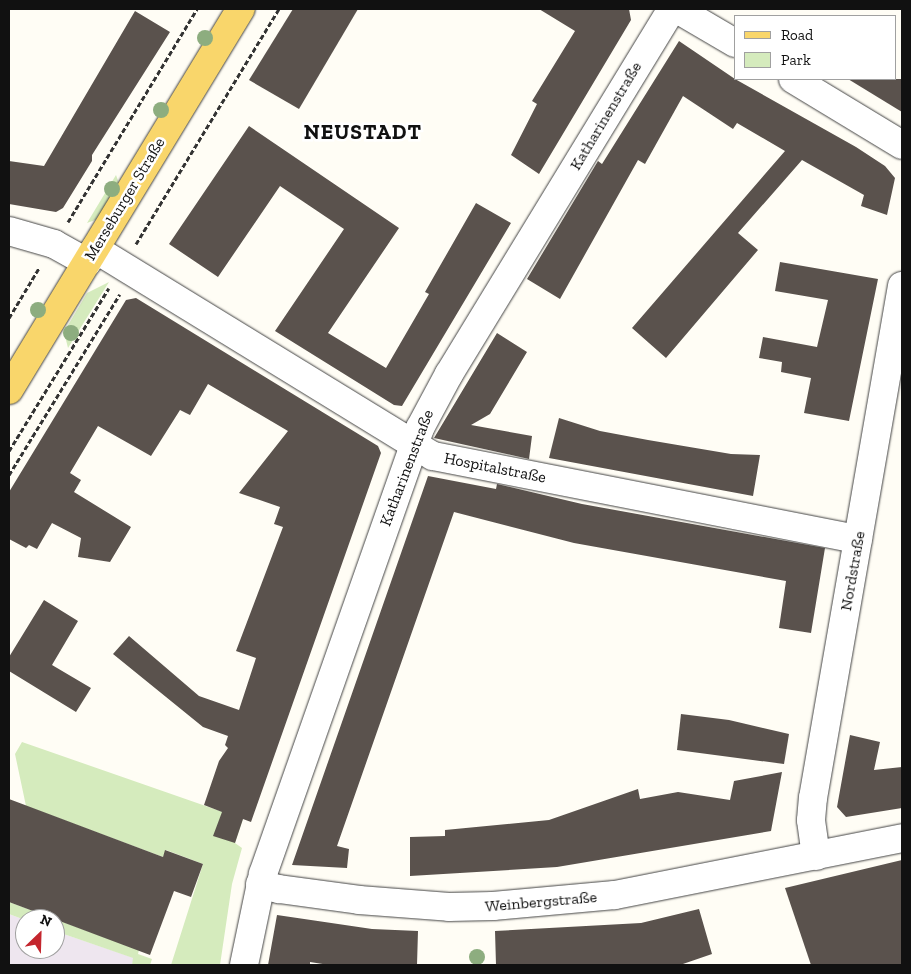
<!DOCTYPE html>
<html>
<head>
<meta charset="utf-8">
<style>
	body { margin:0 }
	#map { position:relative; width:911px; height:974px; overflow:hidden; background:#fffdf5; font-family:"Zilla Slab",serif }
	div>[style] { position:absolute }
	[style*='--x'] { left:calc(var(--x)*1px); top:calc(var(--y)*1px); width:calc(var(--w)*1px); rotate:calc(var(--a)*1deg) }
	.industrial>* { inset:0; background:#eee6ef }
	.green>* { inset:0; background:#d5ebbd }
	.building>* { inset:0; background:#5a524d }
	.path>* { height:3px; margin-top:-1.5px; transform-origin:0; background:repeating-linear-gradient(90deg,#333 0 5px,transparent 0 7.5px) }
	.roads { filter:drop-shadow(0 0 1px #444) drop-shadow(0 0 1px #444) }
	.minor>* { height:28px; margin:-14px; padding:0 14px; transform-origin:14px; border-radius:14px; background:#fff }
	.major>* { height:28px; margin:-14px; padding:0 14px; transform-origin:14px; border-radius:14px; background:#f9d66b }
	.trees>* { width:16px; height:16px; margin:-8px; border-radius:50%; background:#8dad7f }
	span { translate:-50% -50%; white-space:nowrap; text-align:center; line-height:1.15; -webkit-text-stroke:5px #fff; paint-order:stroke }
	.street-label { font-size:16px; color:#111 }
	.district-label { font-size:21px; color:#111; font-weight:700; letter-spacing:1px }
	.frame { position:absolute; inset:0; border:10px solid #111; pointer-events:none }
	.legend { position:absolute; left:734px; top:15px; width:162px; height:65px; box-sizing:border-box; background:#fff; border:1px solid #a0a0a0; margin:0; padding:6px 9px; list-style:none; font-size:15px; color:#111 }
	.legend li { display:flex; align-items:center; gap:10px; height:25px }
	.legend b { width:25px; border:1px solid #a0a0a0 }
	.north { position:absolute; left:15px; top:909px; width:50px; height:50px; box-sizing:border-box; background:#fff; border:1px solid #a0a0a0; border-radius:50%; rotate:24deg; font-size:14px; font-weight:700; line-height:20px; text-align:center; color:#111 }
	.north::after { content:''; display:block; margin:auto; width:18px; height:22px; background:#c4262e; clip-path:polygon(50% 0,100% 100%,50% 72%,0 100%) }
</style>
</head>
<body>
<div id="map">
	<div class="industrial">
		<i style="clip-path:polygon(9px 914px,25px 920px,25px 949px,55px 949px,55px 931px,134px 958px,132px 965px,9px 965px)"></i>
	</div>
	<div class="green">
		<i style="clip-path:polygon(116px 175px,120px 186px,98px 219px,87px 223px)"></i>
		<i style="clip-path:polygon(109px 282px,68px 348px,64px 332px,87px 293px)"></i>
		<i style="clip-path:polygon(22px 742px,243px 819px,235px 843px,242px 848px,232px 884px,220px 965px,171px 965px,203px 864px,166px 850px,163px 857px,26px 806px,15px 754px)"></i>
		<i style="clip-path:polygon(9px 902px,139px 950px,138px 954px,152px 959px,150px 965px,132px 965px,133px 958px,55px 931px,55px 919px,25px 920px,9px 914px)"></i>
	</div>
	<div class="building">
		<i style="clip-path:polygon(293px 9px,358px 9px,299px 109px,249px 80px)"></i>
		<i style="clip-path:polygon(539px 9px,629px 9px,631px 20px,539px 174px,511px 155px,537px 104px,532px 101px,575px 31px)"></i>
		<i style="clip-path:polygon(135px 11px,170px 32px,92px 155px,92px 161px,63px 208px,56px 212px,9px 204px,9px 161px,44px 166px)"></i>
		<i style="clip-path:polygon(679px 41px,735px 79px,856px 147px,885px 166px,895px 178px,887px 215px,861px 206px,864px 195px,802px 160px,738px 233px,758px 250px,666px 358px,632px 328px,785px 151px,737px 123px,733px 129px,683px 96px,645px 164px,638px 160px,560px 299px,527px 279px,598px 161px,602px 164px)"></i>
		<i style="clip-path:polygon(848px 79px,902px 79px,902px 112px)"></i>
		<i style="clip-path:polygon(249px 126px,399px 228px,328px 333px,386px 368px,429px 294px,425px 292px,476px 203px,511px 223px,402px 406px,394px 405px,275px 331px,344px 229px,280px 186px,218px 277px,169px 244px)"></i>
		<i style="clip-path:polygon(780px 262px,878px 279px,849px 421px,804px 413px,811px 378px,781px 372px,782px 362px,759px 358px,763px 337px,817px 347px,828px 300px,775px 291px)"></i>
		<i style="clip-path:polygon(136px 298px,378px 446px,381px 453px,251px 822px,243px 819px,235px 843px,213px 836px,222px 812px,204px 805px,219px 761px,228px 748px,225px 745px,228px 736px,203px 727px,113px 654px,129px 636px,199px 696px,239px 710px,256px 658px,236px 651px,283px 527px,274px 524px,280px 507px,239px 493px,288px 431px,208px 384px,190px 415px,180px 410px,151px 456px,98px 426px,70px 473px,81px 480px,74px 492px,131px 527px,110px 562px,78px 557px,81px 538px,52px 523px,37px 549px,29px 545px,26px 548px,9px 539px,9px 492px,126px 300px)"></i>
		<i style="clip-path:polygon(497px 333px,527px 352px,490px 414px,471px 425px,532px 436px,529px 459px,434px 438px)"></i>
		<i style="clip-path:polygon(559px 418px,600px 431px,648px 440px,731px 454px,760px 455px,753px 496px,549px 458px)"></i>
		<i style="clip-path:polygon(428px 476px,496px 489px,497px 484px,582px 504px,825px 548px,811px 633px,779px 628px,786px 581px,574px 543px,454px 512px,337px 846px,349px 849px,347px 868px,292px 865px)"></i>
		<i style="clip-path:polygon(44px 600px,78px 621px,52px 665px,91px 688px,76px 712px,9px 671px,9px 657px)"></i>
		<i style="clip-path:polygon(681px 714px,729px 720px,789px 734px,784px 764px,677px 750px)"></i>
		<i style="clip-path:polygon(850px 735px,880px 742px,874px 770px,902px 767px,902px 808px,846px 817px,837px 807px)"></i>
		<i style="clip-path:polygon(782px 772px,771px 831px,557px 867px,410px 876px,410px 837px,445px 836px,445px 830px,549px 820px,638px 789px,640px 799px,678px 792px,730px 800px,734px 781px)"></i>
		<i style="clip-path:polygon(9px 799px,163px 857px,165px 850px,203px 864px,191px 897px,174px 891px,150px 955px,9px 902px)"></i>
		<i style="clip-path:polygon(902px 860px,902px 965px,811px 965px,785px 888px)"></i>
		<i style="clip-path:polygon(699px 909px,712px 954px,680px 965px,496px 965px,495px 931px,641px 923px)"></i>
		<i style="clip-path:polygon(277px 915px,372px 929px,418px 931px,417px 965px,329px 965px,310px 962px,310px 965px,268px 965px)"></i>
	</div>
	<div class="path">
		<i style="--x:68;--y:222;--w:249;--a:-58.8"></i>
		<i style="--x:136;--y:244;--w:275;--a:-58.7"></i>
		<i style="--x:9;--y:318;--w:58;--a:-59"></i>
		<i style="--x:9;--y:451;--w:191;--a:-58.5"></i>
		<i style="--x:9;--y:475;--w:212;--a:-58.5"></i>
	</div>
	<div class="roads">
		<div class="minor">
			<i style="--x:677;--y:9;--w:67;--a:30.4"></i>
			<i style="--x:793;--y:79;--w:127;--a:31.2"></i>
			<i style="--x:9;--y:231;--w:47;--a:16.1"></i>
			<i style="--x:54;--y:244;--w:38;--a:29"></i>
			<i style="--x:95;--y:249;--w:396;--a:31.5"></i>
			<i style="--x:433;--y:456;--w:433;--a:11.1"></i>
			<i style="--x:816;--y:856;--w:36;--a:-98"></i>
			<i style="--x:811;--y:820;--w:22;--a:-85"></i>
			<i style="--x:813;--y:798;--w:520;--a:-80.14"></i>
			<i style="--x:260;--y:884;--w:20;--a:15"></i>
			<i style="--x:279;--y:889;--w:81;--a:7.8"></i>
			<i style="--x:359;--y:900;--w:90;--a:4.4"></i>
			<i style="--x:449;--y:907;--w:44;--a:-1.3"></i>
			<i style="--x:493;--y:906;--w:122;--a:-5.2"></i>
			<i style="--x:615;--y:895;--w:293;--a:-11.2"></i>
			<i style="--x:244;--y:965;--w:93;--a:-78.2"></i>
			<i style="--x:263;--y:874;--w:473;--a:-70.6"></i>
			<i style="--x:420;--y:428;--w:61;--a:-61.8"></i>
			<i style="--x:449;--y:374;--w:428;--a:-58.6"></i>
		</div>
		<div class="major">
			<i style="--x:9;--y:390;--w:446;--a:-58.7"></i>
		</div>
	</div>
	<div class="trees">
		<i style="left:205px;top:38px"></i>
		<i style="left:161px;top:110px"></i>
		<i style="left:112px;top:189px"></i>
		<i style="left:38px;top:310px"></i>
		<i style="left:71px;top:333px"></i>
		<i style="left:477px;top:957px"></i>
	</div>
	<div class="street-label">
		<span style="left:606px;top:116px;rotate:-59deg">Katharinenstraße</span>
		<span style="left:125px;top:199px;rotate:-59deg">Merseburger Straße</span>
		<span style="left:407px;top:468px;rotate:-69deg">Katharinenstraße</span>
		<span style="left:495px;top:468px;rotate:11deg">Hospitalstraße</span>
		<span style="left:853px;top:571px;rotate:-80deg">Nordstraße</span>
		<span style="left:541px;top:902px;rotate:-5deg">Weinbergstraße</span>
	</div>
	<div class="district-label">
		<span style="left:363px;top:132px">NEUSTADT</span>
	</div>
	<div class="frame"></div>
	<ul class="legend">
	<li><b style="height:6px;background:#f9d66b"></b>Road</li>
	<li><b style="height:14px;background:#d5ebbd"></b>Park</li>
	</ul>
	<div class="north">N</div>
</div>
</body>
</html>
